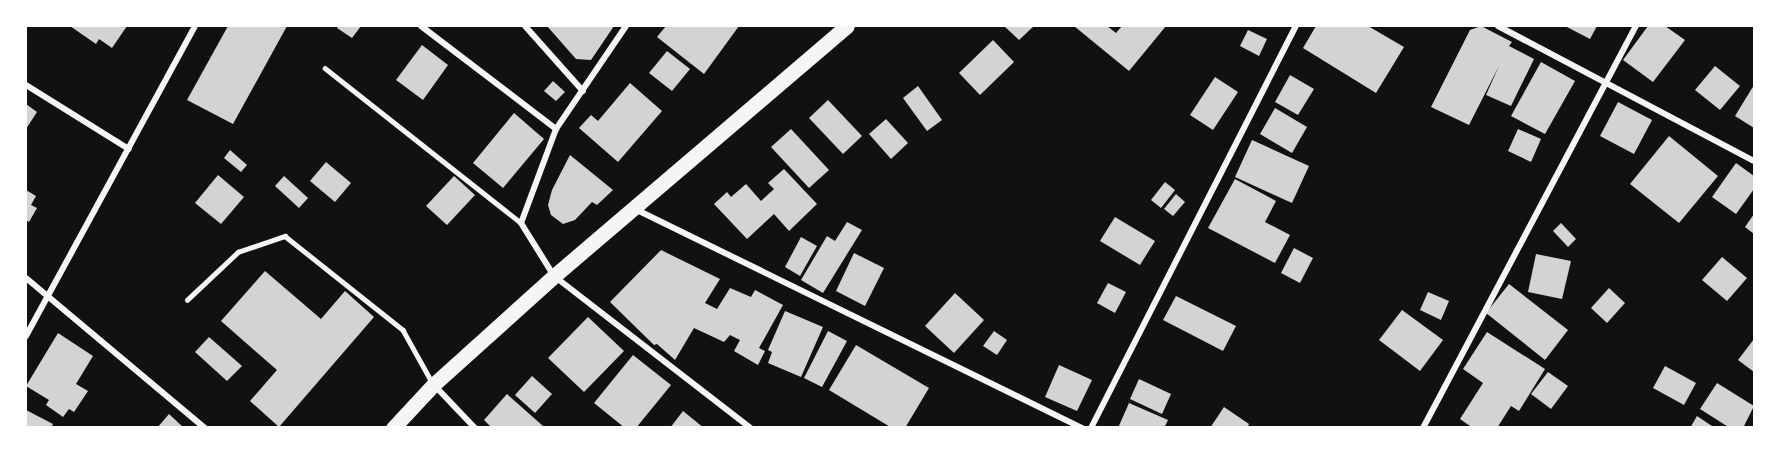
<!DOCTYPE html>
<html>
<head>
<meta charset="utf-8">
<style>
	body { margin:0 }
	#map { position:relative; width:1780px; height:453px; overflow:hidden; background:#111; font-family:"DM Sans",sans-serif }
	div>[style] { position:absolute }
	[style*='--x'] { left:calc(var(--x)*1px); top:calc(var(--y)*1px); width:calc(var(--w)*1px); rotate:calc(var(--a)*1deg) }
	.building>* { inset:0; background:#d3d3d3 }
	.service>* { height:4.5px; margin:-2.25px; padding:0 2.25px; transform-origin:2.25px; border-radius:2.25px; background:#f5f5f5 }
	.minor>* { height:6px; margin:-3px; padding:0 3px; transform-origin:3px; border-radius:3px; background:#f5f5f5 }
	.primary>* { height:15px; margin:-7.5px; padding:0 7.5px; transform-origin:7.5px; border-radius:7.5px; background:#f5f5f5 }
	span { translate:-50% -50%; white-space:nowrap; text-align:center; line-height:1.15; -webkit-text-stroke:5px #fff; paint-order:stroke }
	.frame { position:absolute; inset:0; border:27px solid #fff; pointer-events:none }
</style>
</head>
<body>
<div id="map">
	<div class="building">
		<i style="clip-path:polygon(70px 26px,127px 26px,112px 48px,99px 39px,96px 44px)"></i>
		<i style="clip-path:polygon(228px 26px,287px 26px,233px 124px,187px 100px)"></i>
		<i style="clip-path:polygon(338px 26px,361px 26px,352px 38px,337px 28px)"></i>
		<i style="clip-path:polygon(547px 26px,614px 26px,591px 60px,576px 59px)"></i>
		<i style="clip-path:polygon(666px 26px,739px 26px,704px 74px,657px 37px)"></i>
		<i style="clip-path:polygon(1004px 26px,1034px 26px,1019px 40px)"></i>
		<i style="clip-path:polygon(1074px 26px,1107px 26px,1116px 33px,1122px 26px,1166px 26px,1129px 71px)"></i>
		<i style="clip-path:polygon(1316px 26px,1368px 26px,1404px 47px,1376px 93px,1303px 48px)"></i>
		<i style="clip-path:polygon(1481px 26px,1512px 42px,1509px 46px,1534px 59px,1511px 106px,1486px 95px,1499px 66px,1469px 125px,1431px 107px,1470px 30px)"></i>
		<i style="clip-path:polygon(1565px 26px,1597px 26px,1590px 39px)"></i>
		<i style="clip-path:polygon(1648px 26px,1665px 26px,1685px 40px,1653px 82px,1623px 60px)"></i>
		<i style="clip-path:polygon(1248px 30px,1267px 39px,1259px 56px,1240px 46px)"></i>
		<i style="clip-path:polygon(993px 40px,1014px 62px,980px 95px,959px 73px)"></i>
		<i style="clip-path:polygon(422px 45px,448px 65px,423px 100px,396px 80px)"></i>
		<i style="clip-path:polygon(667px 51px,690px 69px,672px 91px,649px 73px)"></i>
		<i style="clip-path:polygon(1541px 62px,1575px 81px,1545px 134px,1511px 116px)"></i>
		<i style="clip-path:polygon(1715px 66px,1740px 86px,1720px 110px,1695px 90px)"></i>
		<i style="clip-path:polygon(1290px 75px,1314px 89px,1298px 115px,1275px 102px)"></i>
		<i style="clip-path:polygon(1215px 77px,1238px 92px,1213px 130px,1190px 115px)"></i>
		<i style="clip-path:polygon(553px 81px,565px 92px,556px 101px,544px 91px)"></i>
		<i style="clip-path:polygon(630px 83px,662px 111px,618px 162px,579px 128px,591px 115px,598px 121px)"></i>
		<i style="clip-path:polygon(1754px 85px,1754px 128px,1735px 116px)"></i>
		<i style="clip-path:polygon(918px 86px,942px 120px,927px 131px,903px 98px)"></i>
		<i style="clip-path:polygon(828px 100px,862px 136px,843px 154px,809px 118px)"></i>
		<i style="clip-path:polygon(1618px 102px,1652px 120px,1634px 154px,1600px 136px)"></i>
		<i style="clip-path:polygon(26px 104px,37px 112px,26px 129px)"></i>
		<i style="clip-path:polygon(1275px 108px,1307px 127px,1292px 153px,1260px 134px)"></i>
		<i style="clip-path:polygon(514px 113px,544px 139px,503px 188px,473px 163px)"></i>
		<i style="clip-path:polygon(886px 119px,908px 143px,891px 159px,869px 134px)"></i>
		<i style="clip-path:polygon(791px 129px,829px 170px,809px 188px,771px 147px)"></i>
		<i style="clip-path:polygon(1518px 129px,1541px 139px,1531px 162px,1508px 151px)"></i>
		<i style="clip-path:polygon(1669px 136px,1718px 176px,1679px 223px,1630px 184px)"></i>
		<i style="clip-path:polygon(1252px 140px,1309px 166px,1292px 203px,1235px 177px)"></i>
		<i style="clip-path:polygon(230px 150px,247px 165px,241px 172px,224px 158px)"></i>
		<i style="clip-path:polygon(570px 155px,613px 190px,597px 205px,592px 202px,575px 220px,563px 224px,551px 215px,548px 205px,552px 190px)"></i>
		<i style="clip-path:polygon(326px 162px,351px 183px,335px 202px,310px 181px)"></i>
		<i style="clip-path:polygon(1736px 163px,1754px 176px,1754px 189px,1736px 214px,1712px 197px)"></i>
		<i style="clip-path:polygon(784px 169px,817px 204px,789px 231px,774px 214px,747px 239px,714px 204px,727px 192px,731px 197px,746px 184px,761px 201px,774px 189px,768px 183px)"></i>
		<i style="clip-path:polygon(218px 175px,244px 197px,221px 224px,195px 203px)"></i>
		<i style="clip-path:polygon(284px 176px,308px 198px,299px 208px,275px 186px)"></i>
		<i style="clip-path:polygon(454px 176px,475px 195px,447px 225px,426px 206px)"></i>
		<i style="clip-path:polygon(1235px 179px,1276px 201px,1265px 222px,1290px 235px,1275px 263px,1208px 228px)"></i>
		<i style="clip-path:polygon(1165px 182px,1175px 190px,1161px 208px,1151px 200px)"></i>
		<i style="clip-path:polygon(26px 190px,36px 196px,31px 205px,37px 208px,29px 222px,26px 220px)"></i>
		<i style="clip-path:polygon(1176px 194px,1185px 202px,1173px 216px,1164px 209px)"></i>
		<i style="clip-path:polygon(1754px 214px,1754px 234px,1745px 227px)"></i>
		<i style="clip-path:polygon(1115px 217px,1155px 241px,1140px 265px,1100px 241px)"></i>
		<i style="clip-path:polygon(847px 222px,862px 230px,823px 293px,801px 280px,827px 236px,835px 241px)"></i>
		<i style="clip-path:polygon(1561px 223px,1576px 239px,1568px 247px,1553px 231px)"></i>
		<i style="clip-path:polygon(801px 237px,817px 246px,800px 276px,785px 267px)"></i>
		<i style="clip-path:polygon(1294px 248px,1313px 258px,1300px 283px,1281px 273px)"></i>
		<i style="clip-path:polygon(661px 250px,720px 279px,705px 303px,717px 309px,730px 288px,751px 297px,755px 290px,783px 305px,759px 348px,765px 351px,758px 365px,734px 351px,740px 340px,730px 335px,724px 342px,694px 328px,675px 360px,657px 344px,654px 345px,610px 302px)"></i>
		<i style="clip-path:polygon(854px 253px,884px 268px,865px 306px,836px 291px)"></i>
		<i style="clip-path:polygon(1536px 254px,1571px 261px,1562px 299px,1528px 292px)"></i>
		<i style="clip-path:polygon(1722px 257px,1747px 278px,1727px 301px,1702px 280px)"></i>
		<i style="clip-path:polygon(265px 271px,321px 319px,345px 291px,374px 317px,279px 427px,250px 401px,277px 370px,221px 321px)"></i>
		<i style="clip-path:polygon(1108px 283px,1126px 292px,1115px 313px,1097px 303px)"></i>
		<i style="clip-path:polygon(1509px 284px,1568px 330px,1545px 360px,1486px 313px)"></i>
		<i style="clip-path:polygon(1609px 288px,1625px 303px,1607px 323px,1591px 308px)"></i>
		<i style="clip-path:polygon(1428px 292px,1449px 301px,1441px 320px,1420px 310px)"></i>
		<i style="clip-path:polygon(955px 293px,984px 320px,954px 353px,925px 326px)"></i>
		<i style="clip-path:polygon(1176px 296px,1236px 326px,1223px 351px,1163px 320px)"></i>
		<i style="clip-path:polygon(1402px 310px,1443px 340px,1420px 371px,1379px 340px)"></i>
		<i style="clip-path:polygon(785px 311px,823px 327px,801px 377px,768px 363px,772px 352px,768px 350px)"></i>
		<i style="clip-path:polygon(588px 317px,624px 351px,584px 392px,548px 358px)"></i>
		<i style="clip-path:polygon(828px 331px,847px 341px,822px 387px,804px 378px)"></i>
		<i style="clip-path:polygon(994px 331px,1007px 340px,997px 355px,983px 346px)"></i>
		<i style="clip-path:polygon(1487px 332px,1545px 369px,1519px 411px,1511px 406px,1497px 428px,1473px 428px,1460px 419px,1483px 383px,1463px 369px)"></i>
		<i style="clip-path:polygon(58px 333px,93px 356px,76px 384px,88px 391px,74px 412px,69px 409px,63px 417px,46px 405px,49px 400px,26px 386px)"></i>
		<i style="clip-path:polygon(209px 337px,242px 366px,227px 381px,195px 352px)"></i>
		<i style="clip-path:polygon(1754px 339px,1754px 372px,1738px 360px)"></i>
		<i style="clip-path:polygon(856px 345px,929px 388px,905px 428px,892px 428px,829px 390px)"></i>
		<i style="clip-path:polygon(633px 355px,671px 385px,636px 428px,625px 428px,594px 403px)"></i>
		<i style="clip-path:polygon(1059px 365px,1092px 380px,1077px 411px,1045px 397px)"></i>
		<i style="clip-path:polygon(1665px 366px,1696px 383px,1684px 405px,1653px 388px)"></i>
		<i style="clip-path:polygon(1548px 372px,1568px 386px,1551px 409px,1531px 394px)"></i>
		<i style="clip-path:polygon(532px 376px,552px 394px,535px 413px,515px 395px)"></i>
		<i style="clip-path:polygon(1139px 379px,1171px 394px,1162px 414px,1130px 399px)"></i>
		<i style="clip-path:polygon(1717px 383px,1754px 406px,1743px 428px,1730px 428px,1700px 409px)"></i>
		<i style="clip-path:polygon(507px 394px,543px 426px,541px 428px,492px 428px,484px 420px)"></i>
		<i style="clip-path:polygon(1129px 403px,1168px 420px,1164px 428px,1118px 428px)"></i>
		<i style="clip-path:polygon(1224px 407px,1249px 424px,1247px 428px,1210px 428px)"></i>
		<i style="clip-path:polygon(26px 410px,53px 424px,51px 428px,26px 428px)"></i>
		<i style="clip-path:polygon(683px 411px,704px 428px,670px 428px)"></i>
		<i style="clip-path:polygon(169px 414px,184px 428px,157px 428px)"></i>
		<i style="clip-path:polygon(1697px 416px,1715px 428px,1690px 428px)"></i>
	</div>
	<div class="service">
		<i style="--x:325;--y:68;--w:250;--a:38.3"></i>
		<i style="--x:187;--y:300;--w:70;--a:-43.3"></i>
		<i style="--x:238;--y:252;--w:50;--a:-18.8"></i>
		<i style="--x:285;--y:236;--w:151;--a:38.5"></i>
		<i style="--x:403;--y:330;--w:60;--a:60.9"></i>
	</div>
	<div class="minor">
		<i style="--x:421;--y:26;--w:170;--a:37.3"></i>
		<i style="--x:525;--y:26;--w:87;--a:48.3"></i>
		<i style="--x:626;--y:26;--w:125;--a:124.2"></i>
		<i style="--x:556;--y:129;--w:100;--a:110.4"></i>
		<i style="--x:521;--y:223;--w:62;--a:58.1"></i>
		<i style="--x:554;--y:276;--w:249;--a:37.7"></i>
		<i style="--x:1498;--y:26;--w:289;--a:27.8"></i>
		<i style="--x:26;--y:85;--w:121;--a:31.9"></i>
		<i style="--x:635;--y:209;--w:498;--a:26.1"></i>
		<i style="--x:26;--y:278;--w:234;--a:40"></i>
		<i style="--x:26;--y:336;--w:353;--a:-61.4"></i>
		<i style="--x:434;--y:385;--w:59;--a:46.4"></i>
		<i style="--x:1091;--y:428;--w:451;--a:-63"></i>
		<i style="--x:1423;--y:428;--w:455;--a:-62.1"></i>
	</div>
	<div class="primary">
		<i style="--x:393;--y:428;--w:59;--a:-47.1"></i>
		<i style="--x:433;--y:385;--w:163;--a:-42"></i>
		<i style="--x:554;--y:276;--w:385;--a:-40.5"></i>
	</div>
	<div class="frame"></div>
</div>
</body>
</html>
